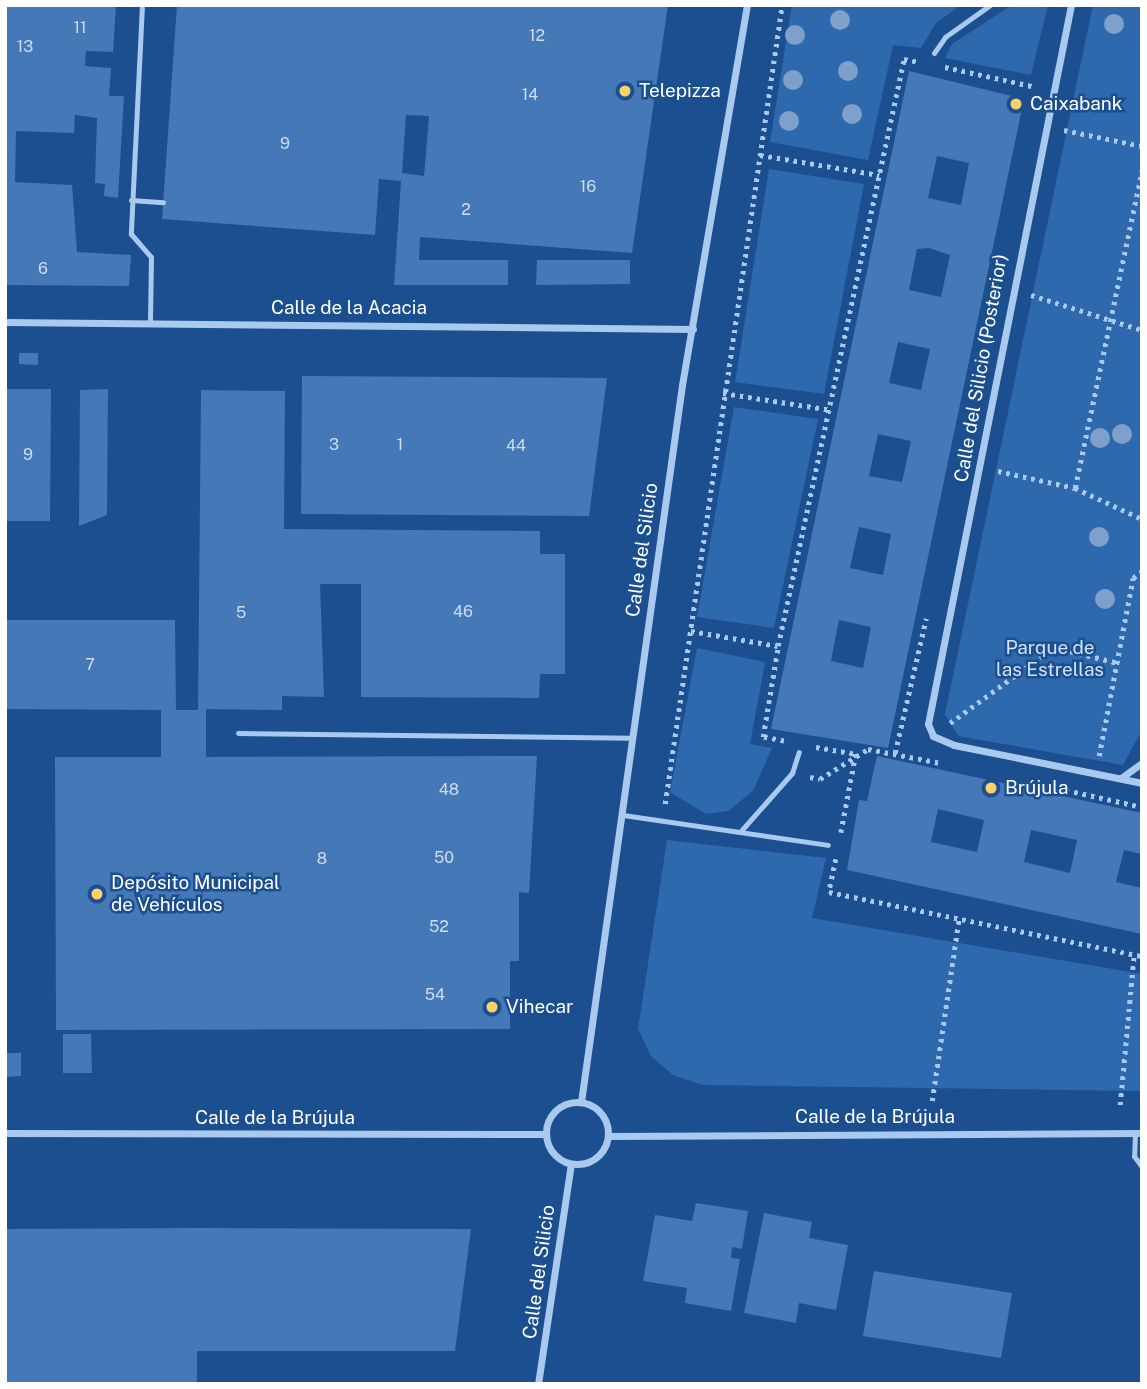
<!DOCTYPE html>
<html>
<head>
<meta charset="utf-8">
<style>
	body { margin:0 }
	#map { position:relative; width:1147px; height:1389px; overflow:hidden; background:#1b4f8f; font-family:"Public Sans",sans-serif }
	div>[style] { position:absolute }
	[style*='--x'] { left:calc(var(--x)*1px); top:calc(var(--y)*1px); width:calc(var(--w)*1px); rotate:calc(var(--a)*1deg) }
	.green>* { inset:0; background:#2e69ad }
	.building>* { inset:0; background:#4478b7 }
	.path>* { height:4.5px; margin-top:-2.25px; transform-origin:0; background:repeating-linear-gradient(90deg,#a9c9ee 0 3.5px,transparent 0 8.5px) }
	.service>* { height:5px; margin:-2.5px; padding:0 2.5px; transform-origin:2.5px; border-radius:2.5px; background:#a9c9ee }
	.minor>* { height:7px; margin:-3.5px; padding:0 3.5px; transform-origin:3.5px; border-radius:3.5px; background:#a9c9ee }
	.minor>.ring { margin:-3.5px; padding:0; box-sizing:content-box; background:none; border:7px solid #a9c9ee; border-radius:50% }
	.trees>* { width:20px; height:20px; margin:-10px; border-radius:50%; background:#7ea0ca }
	.dots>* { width:19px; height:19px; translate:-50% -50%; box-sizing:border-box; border:4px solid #1b4f8f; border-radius:50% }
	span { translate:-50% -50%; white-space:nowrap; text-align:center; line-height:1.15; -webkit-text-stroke:5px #1b4f8f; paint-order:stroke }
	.number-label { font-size:16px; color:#d0dded }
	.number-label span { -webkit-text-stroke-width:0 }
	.poi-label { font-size:19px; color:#fff }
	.left { translate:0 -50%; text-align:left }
	.street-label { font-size:19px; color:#fff }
	.park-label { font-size:19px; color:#cfe3fa }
	.frame { position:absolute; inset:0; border:7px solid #fff; pointer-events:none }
</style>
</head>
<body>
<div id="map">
	<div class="green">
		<i style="clip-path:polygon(792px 5px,961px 5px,936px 23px,921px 48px,893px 45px,868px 160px,770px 142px)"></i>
		<i style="clip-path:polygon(1012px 5px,1048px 5px,1031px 75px,945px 58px,952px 44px)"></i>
		<i style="clip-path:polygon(1093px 5px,1142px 5px,1142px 730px,1123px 765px,958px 736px,945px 714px)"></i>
		<i style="clip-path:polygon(769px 169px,864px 184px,824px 394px,735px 382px)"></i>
		<i style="clip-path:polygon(734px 407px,818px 419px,774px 628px,697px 617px)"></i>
		<i style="clip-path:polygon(697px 648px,765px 662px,750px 744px,772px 748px,753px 791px,728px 811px,706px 814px,670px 792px)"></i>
		<i style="clip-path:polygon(667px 840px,826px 858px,812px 918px,1142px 974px,1142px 1091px,702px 1085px,673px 1075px,651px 1056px,638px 1029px)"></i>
	</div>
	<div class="building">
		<i style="clip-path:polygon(5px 5px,116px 5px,113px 52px,86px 51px,85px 66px,111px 68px,109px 96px,124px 96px,118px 198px,104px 196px,105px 184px,95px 183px,97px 118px,75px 115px,74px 133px,16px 131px,15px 182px,72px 185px,77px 252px,131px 255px,129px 286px,5px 285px)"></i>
		<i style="clip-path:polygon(evenodd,177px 5px,668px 5px,632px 253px,420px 237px,419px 260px,508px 260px,508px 285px,394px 285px,401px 181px,379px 179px,375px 235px,162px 219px,177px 5px,406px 115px,429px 116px,424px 176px,402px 173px,406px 115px)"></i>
		<i style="clip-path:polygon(evenodd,909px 71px,1024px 99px,888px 748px,771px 729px,909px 71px,937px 156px,969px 163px,961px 205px,928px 198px,937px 156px,909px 71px,929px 248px,950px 255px,941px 297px,909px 290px,917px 249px,929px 248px,909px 71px,898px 342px,930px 349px,921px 390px,889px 383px,898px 342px,909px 71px,878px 434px,911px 441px,902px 482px,869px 476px,878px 434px,909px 71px,859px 527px,891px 534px,883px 575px,850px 568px,859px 527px,909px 71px,839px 620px,871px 627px,863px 668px,831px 661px,839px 620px)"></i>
		<i style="clip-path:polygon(537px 260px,630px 260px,630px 284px,536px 285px)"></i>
		<i style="clip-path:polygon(19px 353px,38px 353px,38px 365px,19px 364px)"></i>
		<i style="clip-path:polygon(302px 376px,607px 378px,589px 516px,301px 514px)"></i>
		<i style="clip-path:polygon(5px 389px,51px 389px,50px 521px,5px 521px)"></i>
		<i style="clip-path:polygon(108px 389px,107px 515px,79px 526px,80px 390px)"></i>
		<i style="clip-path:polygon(201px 390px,285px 391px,284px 529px,540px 531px,540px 554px,565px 554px,565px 674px,540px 674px,539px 698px,361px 697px,361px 584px,320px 584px,324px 697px,282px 696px,282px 710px,206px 709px,206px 757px,537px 756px,529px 893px,519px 892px,519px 961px,510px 961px,510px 1029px,56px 1030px,55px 757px,161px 757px,161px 710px,5px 709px,5px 620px,175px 620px,176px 710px,198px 710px)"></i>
		<i style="clip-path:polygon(evenodd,877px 756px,1142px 813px,1142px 854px,1124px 850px,1116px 882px,1142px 888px,1142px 934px,847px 870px,859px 800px,867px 801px,877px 756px,938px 809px,984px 820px,977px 852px,931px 842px,938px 809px,877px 756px,1031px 830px,1077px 840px,1070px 873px,1024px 862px,1031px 830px)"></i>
		<i style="clip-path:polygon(63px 1034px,91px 1034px,92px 1073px,63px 1073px)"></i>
		<i style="clip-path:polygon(5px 1053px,21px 1053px,21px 1076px,5px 1077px)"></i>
		<i style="clip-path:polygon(696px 1203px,748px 1211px,742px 1249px,732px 1247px,731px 1258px,740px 1259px,731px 1311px,685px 1303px,687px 1288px,643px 1281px,655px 1215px,692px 1221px)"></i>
		<i style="clip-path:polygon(764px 1213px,812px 1222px,809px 1238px,848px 1245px,836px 1310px,799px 1303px,796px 1323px,744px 1313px)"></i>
		<i style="clip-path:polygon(198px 1228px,471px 1229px,455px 1351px,197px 1351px,197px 1384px,5px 1384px,5px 1229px)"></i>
		<i style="clip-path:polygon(874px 1271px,1012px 1293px,1001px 1358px,863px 1336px)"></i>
	</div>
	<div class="path">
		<i style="--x:945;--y:67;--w:93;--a:12.4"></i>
		<i style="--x:1064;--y:130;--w:80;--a:11.6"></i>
		<i style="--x:760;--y:155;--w:121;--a:9.5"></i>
		<i style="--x:1031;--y:295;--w:116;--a:17.5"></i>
		<i style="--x:723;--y:393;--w:110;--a:8.9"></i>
		<i style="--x:998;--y:471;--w:79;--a:12.4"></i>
		<i style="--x:1075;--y:488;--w:74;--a:24.8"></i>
		<i style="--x:1075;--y:488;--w:325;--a:-78.1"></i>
		<i style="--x:691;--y:631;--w:88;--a:9.8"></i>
		<i style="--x:950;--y:723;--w:129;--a:-36.2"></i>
		<i style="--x:1054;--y:647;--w:66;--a:14"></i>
		<i style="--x:784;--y:741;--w:21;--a:-169"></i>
		<i style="--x:763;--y:737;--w:92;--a:-80.6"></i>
		<i style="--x:778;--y:646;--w:600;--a:-77.89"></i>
		<i style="--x:904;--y:59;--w:15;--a:11"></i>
		<i style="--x:816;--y:747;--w:41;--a:9.9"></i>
		<i style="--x:856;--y:754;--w:80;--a:100.8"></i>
		<i style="--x:895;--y:753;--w:138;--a:-77"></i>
		<i style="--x:1099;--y:756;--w:181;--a:-79.2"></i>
		<i style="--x:1133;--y:578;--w:11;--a:-38"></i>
		<i style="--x:810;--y:777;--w:10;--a:11"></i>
		<i style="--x:820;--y:779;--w:57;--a:-32"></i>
		<i style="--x:868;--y:749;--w:74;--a:10.9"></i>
		<i style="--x:1066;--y:790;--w:78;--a:12.6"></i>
		<i style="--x:665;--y:804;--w:808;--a:-81.67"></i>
		<i style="--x:836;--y:859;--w:34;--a:102"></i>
		<i style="--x:829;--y:892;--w:319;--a:11.6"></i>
		<i style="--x:932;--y:1101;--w:184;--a:-81.6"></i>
		<i style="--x:1120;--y:1105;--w:151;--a:-84.7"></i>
	</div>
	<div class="service">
		<i style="--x:142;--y:5;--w:229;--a:92.8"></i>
		<i style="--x:131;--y:234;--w:30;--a:49"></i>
		<i style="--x:151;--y:257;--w:65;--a:90.9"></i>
		<i style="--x:934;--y:53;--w:19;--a:-55"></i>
		<i style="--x:945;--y:37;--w:55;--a:-35.4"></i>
		<i style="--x:131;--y:200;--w:32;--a:4"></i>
		<i style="--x:238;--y:733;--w:393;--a:0.7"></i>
		<i style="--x:623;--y:815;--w:207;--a:8.3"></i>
		<i style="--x:740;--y:832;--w:79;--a:-48.6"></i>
		<i style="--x:792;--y:773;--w:22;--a:-72"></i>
		<i style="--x:1135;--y:1133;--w:23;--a:92"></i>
		<i style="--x:1134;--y:1156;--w:14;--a:54"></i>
	</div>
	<div class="minor">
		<i style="--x:1071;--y:5;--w:733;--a:101.25"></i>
		<i style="--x:928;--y:724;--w:13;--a:67"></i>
		<i style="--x:933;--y:736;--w:23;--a:23"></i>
		<i style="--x:954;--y:745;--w:192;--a:11.4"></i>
		<i style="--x:5;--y:322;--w:688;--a:0.58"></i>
		<i style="--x:1121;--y:778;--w:26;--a:-36"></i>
		<i style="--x:581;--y:1102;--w:724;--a:-81.98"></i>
		<i style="--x:682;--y:385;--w:386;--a:-80.3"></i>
		<i class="ring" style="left:546px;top:1102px;width:55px;height:55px"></i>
		<i style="--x:5;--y:1133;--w:540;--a:0.11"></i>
		<i style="--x:608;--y:1136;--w:534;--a:-0.32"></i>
		<i style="--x:538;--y:1384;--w:222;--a:-81.5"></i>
	</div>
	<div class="trees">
		<i style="left:840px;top:20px"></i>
		<i style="left:1114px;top:24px"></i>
		<i style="left:795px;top:35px"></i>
		<i style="left:848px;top:71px"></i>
		<i style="left:793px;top:80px"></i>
		<i style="left:852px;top:114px"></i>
		<i style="left:789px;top:121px"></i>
		<i style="left:1122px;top:434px"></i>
		<i style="left:1100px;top:438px"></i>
		<i style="left:1099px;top:537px"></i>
		<i style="left:1105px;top:599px"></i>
	</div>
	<div class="dots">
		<i style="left:625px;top:91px;background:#ffd166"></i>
		<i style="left:1016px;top:104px;background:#ffd166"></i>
		<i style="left:991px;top:788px;background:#ffd166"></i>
		<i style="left:97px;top:894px;background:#ffd166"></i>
		<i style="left:492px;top:1007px;background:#ffd166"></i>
	</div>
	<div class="number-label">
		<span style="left:80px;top:28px">11</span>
		<span style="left:537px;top:36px">12</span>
		<span style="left:25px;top:47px">13</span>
		<span style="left:530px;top:95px">14</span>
		<span style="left:285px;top:144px">9</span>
		<span style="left:588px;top:187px">16</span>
		<span style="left:466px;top:210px">2</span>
		<span style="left:43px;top:269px">6</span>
		<span style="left:334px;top:445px">3</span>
		<span style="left:400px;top:445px">1</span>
		<span style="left:516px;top:446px">44</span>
		<span style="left:28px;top:455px">9</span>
		<span style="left:463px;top:612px">46</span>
		<span style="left:241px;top:613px">5</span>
		<span style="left:90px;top:665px">7</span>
		<span style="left:449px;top:790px">48</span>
		<span style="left:444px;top:858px">50</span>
		<span style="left:322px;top:859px">8</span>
		<span style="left:439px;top:927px">52</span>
		<span style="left:435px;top:995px">54</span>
	</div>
	<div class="poi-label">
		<span class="left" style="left:639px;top:91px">Telepizza</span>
		<span class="left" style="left:1030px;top:104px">Caixabank</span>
		<span class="left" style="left:1005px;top:788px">Brújula</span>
		<span class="left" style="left:111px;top:894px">Depósito Municipal<br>de Vehículos</span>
		<span class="left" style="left:506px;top:1007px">Vihecar</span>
	</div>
	<div class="street-label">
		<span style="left:349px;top:308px">Calle de la Acacia</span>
		<span style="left:981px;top:368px;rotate:-80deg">Calle del Silicio (Posterior)</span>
		<span style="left:642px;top:550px;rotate:-82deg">Calle del Silicio</span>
		<span style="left:875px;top:1117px">Calle de la Brújula</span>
		<span style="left:275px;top:1118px">Calle de la Brújula</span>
		<span style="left:539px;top:1272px;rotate:-82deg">Calle del Silicio</span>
	</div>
	<div class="park-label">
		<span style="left:1050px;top:659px">Parque de<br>las Estrellas</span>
	</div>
	<div class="frame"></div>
</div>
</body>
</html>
